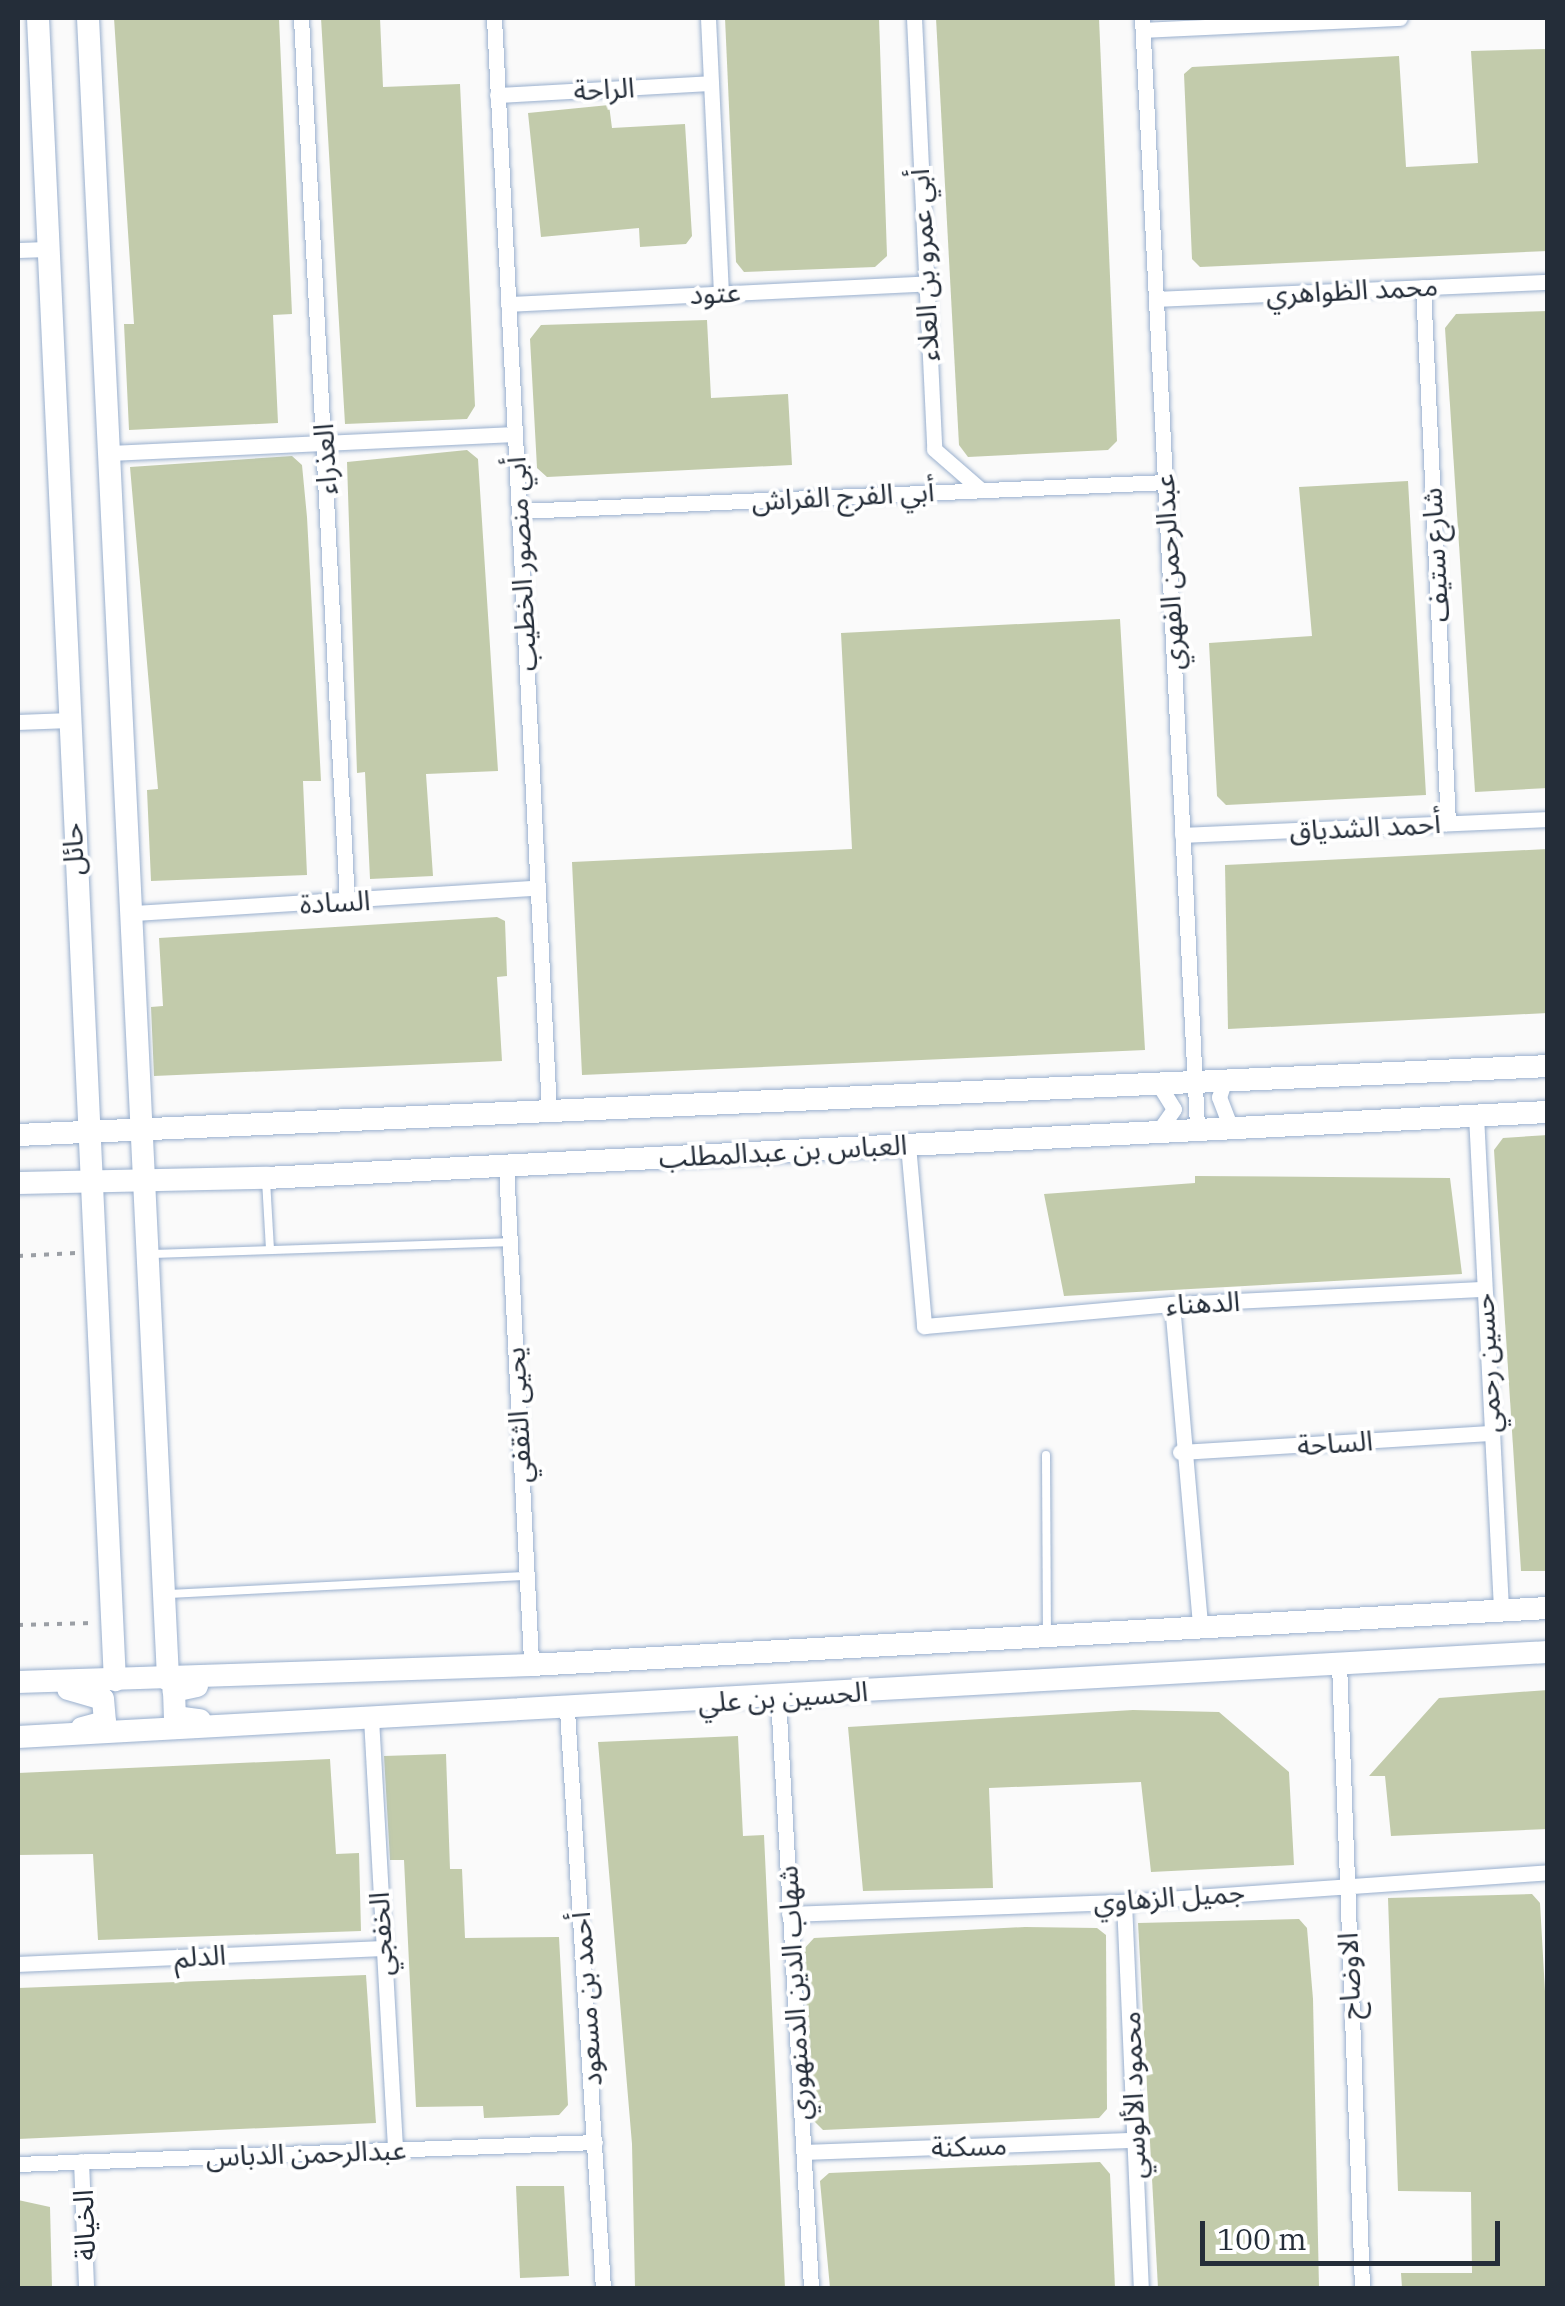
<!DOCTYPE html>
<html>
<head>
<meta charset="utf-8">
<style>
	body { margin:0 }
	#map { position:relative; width:1565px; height:2306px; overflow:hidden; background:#fafafa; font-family:"IBM Plex Serif","Noto Sans Arabic",serif }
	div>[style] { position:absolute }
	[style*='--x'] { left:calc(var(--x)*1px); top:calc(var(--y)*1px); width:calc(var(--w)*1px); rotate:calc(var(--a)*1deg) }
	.building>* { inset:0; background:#c2cbab }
	.path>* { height:4px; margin-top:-2px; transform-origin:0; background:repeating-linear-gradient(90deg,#9b9fa5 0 5px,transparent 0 13px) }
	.roads { filter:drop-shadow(0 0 2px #9ab0ce) drop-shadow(0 0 2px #9ab0ce) }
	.lane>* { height:8px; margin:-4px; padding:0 4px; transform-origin:4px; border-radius:4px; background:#fff }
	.street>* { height:15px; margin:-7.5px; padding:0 7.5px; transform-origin:7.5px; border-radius:7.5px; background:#fff }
	.secondary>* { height:22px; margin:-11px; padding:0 11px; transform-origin:11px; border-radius:11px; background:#fff }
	span { translate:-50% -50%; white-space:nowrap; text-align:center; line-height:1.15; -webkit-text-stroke:8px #fff; paint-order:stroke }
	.street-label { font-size:28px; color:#242d39 }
	.frame { position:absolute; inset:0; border:20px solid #242d39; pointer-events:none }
	.scale { position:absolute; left:1200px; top:2221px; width:300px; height:45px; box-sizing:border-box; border:5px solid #242d39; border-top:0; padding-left:12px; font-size:30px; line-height:35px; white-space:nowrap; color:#242d39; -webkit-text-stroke:8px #fff; paint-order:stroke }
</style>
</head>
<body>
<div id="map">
	<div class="building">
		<i style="clip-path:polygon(114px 18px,279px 18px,292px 314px,273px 315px,278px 423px,129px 430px,124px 324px,134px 324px)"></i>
		<i style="clip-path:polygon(321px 18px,380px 18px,383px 87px,460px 84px,475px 406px,467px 419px,345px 424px)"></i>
		<i style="clip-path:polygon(725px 18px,879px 18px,887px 256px,875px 267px,744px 272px,736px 262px)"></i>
		<i style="clip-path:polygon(936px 18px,1099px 18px,1117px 441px,1108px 450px,968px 457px,959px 445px)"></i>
		<i style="clip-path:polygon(1548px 49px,1548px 251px,1200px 267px,1192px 259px,1184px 74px,1192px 67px,1399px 56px,1406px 167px,1478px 163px,1471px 51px)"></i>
		<i style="clip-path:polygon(609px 105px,612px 128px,685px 124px,692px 236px,686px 244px,640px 247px,639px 228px,541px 237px,528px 113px)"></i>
		<i style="clip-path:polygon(1548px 311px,1548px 788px,1475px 792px,1445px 328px,1456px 314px)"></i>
		<i style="clip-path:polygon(707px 320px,711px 398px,788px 394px,792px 465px,547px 477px,537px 468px,530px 339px,541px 325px)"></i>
		<i style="clip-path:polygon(467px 450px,478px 459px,498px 771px,426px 774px,433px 876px,370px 879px,365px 772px,357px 773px,347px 462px)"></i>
		<i style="clip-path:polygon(292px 456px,302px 465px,307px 517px,321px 781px,303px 781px,307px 875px,151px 881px,147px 790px,158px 789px,130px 467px)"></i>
		<i style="clip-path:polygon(1408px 481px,1426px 795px,1226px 805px,1217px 796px,1209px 643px,1312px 636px,1299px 487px)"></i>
		<i style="clip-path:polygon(1120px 619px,1145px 1050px,582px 1075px,572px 862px,852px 849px,841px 633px)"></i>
		<i style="clip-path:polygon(1548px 849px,1548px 1013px,1228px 1029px,1225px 865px)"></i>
		<i style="clip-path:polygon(497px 917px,505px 921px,507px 976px,497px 977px,502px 1061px,154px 1076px,151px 1007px,163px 1006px,159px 938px)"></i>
		<i style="clip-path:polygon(1548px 1135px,1548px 1571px,1521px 1571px,1494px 1150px,1503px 1138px)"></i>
		<i style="clip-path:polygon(1195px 1176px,1450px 1178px,1462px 1274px,1064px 1296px,1044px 1194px,1195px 1183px)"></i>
		<i style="clip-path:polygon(1548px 1690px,1548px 1829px,1391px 1836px,1385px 1776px,1369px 1776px,1439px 1698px)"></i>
		<i style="clip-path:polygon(1133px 1710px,1219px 1712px,1289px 1772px,1294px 1865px,1151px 1872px,1141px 1782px,989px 1788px,993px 1888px,863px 1891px,848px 1727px)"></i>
		<i style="clip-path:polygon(738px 1736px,743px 1836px,764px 1835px,785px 2288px,635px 2288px,632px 2144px,598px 1742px)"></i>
		<i style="clip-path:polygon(446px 1754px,450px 1869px,462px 1869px,465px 1938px,559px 1937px,568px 2105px,559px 2115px,484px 2118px,483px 2106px,416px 2107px,404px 1860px,390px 1860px,384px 1756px)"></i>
		<i style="clip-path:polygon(330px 1759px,336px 1854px,359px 1853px,361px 1931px,98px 1940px,93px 1854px,18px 1855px,18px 1773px)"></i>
		<i style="clip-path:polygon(1532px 1894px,1540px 1903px,1548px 2044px,1548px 2288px,1402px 2288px,1401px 2273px,1472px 2273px,1471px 2192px,1398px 2191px,1388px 1898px)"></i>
		<i style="clip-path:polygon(1299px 1919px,1307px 1928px,1313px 1999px,1319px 2288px,1158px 2288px,1138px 1923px)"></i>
		<i style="clip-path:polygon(1025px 1927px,1097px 1928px,1106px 1935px,1107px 2109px,1099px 2118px,823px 2130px,814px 2121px,803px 1950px,814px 1938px)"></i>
		<i style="clip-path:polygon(366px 1975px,376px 2123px,18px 2139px,18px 1988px)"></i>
		<i style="clip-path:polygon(1100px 2162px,1110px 2174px,1115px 2288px,830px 2288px,820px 2181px,829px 2173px)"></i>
		<i style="clip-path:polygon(516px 2186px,564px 2186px,569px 2276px,520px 2278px)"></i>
		<i style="clip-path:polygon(18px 2200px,50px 2207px,52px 2288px,18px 2288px)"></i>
	</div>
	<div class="path">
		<i style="--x:18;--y:1256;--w:58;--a:-3"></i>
		<i style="--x:18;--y:1625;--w:75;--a:-1.5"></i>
	</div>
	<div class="roads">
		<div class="lane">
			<i style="--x:266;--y:1180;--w:70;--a:86.7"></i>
			<i style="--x:149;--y:1254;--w:361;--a:-1.9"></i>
			<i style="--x:1046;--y:1455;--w:177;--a:89.7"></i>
			<i style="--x:168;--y:1594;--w:357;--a:-2.9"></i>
		</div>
		<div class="street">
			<i style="--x:301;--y:18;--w:884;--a:87.02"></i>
			<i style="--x:494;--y:18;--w:1094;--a:87.12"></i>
			<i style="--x:708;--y:18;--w:275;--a:87.3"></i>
			<i style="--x:914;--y:18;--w:431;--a:87.3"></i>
			<i style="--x:934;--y:449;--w:62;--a:41.1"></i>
			<i style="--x:1142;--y:18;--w:1110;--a:87.16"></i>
			<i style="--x:1143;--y:30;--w:257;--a:-2.7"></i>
			<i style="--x:497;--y:95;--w:214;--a:-3.2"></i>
			<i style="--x:18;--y:250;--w:30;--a:-2"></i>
			<i style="--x:1423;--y:287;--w:537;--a:87.33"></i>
			<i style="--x:1156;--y:299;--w:392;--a:-2.5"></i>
			<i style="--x:508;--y:304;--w:415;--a:-2.8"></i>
			<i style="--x:112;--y:453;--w:401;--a:-2.7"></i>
			<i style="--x:520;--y:511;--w:646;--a:-2.57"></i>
			<i style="--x:18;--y:722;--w:51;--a:-2.2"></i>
			<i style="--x:1182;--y:835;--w:366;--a:-2.5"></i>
			<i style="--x:134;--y:913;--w:402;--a:-3.6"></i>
			<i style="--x:1224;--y:1082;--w:16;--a:108"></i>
			<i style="--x:1219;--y:1097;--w:30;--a:69"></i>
			<i style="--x:1159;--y:1085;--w:28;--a:58"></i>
			<i style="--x:1174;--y:1109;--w:24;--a:125"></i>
			<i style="--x:1476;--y:1115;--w:496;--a:87.1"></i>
			<i style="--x:908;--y:1145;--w:182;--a:84.9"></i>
			<i style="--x:924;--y:1326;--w:249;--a:-5.1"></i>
			<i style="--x:1172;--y:1304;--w:312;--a:-2.8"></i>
			<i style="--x:506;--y:1166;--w:500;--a:87.1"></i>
			<i style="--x:1172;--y:1304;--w:320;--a:85"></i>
			<i style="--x:1180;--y:1452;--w:311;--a:-3.5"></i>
			<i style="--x:1339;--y:1663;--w:625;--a:87.89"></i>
			<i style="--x:778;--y:1697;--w:592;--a:86.8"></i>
			<i style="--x:567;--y:1710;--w:579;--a:86.44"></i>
			<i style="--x:371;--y:1718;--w:433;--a:86.8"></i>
			<i style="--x:1124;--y:1902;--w:386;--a:87.5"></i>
			<i style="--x:789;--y:1914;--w:335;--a:-2.1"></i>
			<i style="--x:1124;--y:1902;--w:425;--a:-4"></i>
			<i style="--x:18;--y:1964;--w:364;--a:-2.5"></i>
			<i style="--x:804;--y:2152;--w:331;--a:-2.1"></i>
			<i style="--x:81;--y:2161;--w:127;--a:87.7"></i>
			<i style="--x:18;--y:2164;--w:577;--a:-2.18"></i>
		</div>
		<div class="secondary">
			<i style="--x:38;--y:18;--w:1664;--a:87.35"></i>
			<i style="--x:88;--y:18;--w:1664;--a:87.24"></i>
			<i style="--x:18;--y:1135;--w:1532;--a:-2.58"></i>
			<i style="--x:18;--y:1183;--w:248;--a:-1.2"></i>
			<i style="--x:266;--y:1178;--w:1284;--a:-2.95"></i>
			<i style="--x:18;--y:1682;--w:513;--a:-1.9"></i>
			<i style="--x:531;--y:1665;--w:1019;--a:-3.21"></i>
			<i style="--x:197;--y:1686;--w:24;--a:168"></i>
			<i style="--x:174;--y:1691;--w:26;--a:88"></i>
			<i style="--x:175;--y:1717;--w:25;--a:7"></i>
			<i style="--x:68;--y:1689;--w:36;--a:16"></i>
			<i style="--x:103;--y:1699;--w:23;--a:85"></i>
			<i style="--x:105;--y:1722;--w:24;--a:165"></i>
			<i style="--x:18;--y:1737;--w:1532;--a:-3.18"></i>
		</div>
	</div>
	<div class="street-label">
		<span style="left:604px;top:89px;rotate:-3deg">الراحة</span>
		<span style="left:924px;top:265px;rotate:-93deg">أبي عمرو بن العلاء</span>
		<span style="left:1352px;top:290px;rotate:-3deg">محمد الظواهري</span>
		<span style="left:715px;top:293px;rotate:-3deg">عتود</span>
		<span style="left:325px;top:459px;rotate:-93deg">العذراء</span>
		<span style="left:843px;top:496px;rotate:-3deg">أبي الفرج الفراش</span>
		<span style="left:1435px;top:555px;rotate:-93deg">شارع ستيف</span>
		<span style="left:521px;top:564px;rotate:-93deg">أبي منصور الخطيب</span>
		<span style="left:1169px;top:572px;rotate:-93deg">عبدالرحمن الفهري</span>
		<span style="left:1365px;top:827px;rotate:-3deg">أحمد الشدياق</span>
		<span style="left:73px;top:849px;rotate:-92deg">حائل</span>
		<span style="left:335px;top:902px;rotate:-3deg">السادة</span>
		<span style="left:783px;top:1151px;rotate:-3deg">العباس بن عبدالمطلب</span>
		<span style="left:1203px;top:1303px;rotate:-3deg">الدهناء</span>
		<span style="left:1487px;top:1363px;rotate:-93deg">حسين رحمي</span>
		<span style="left:518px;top:1415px;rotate:-93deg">يحيى الثقفي</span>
		<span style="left:1335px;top:1443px;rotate:-4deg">الساحة</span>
		<span style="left:783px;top:1697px;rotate:-4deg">الحسين بن علي</span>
		<span style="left:1169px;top:1897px;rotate:-4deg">جميل الزهاوي</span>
		<span style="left:381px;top:1934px;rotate:-93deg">الخفجي</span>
		<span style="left:200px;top:1956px;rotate:-3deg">الدلم</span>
		<span style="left:1349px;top:1976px;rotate:-92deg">الاوضاح</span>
		<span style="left:794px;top:1993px;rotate:-93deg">شهاب الدين الدمنهوري</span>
		<span style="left:586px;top:1999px;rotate:-94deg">أحمد بن مسعود</span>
		<span style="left:1133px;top:2095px;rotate:-92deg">محمود الألوسي</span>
		<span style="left:969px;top:2146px;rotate:-2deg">مسكنة</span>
		<span style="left:306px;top:2153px;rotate:-2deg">عبدالرحمن الدباس</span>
		<span style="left:84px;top:2225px;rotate:-92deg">الخيالة</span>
	</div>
	<div class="frame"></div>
	<div class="scale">100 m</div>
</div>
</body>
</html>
